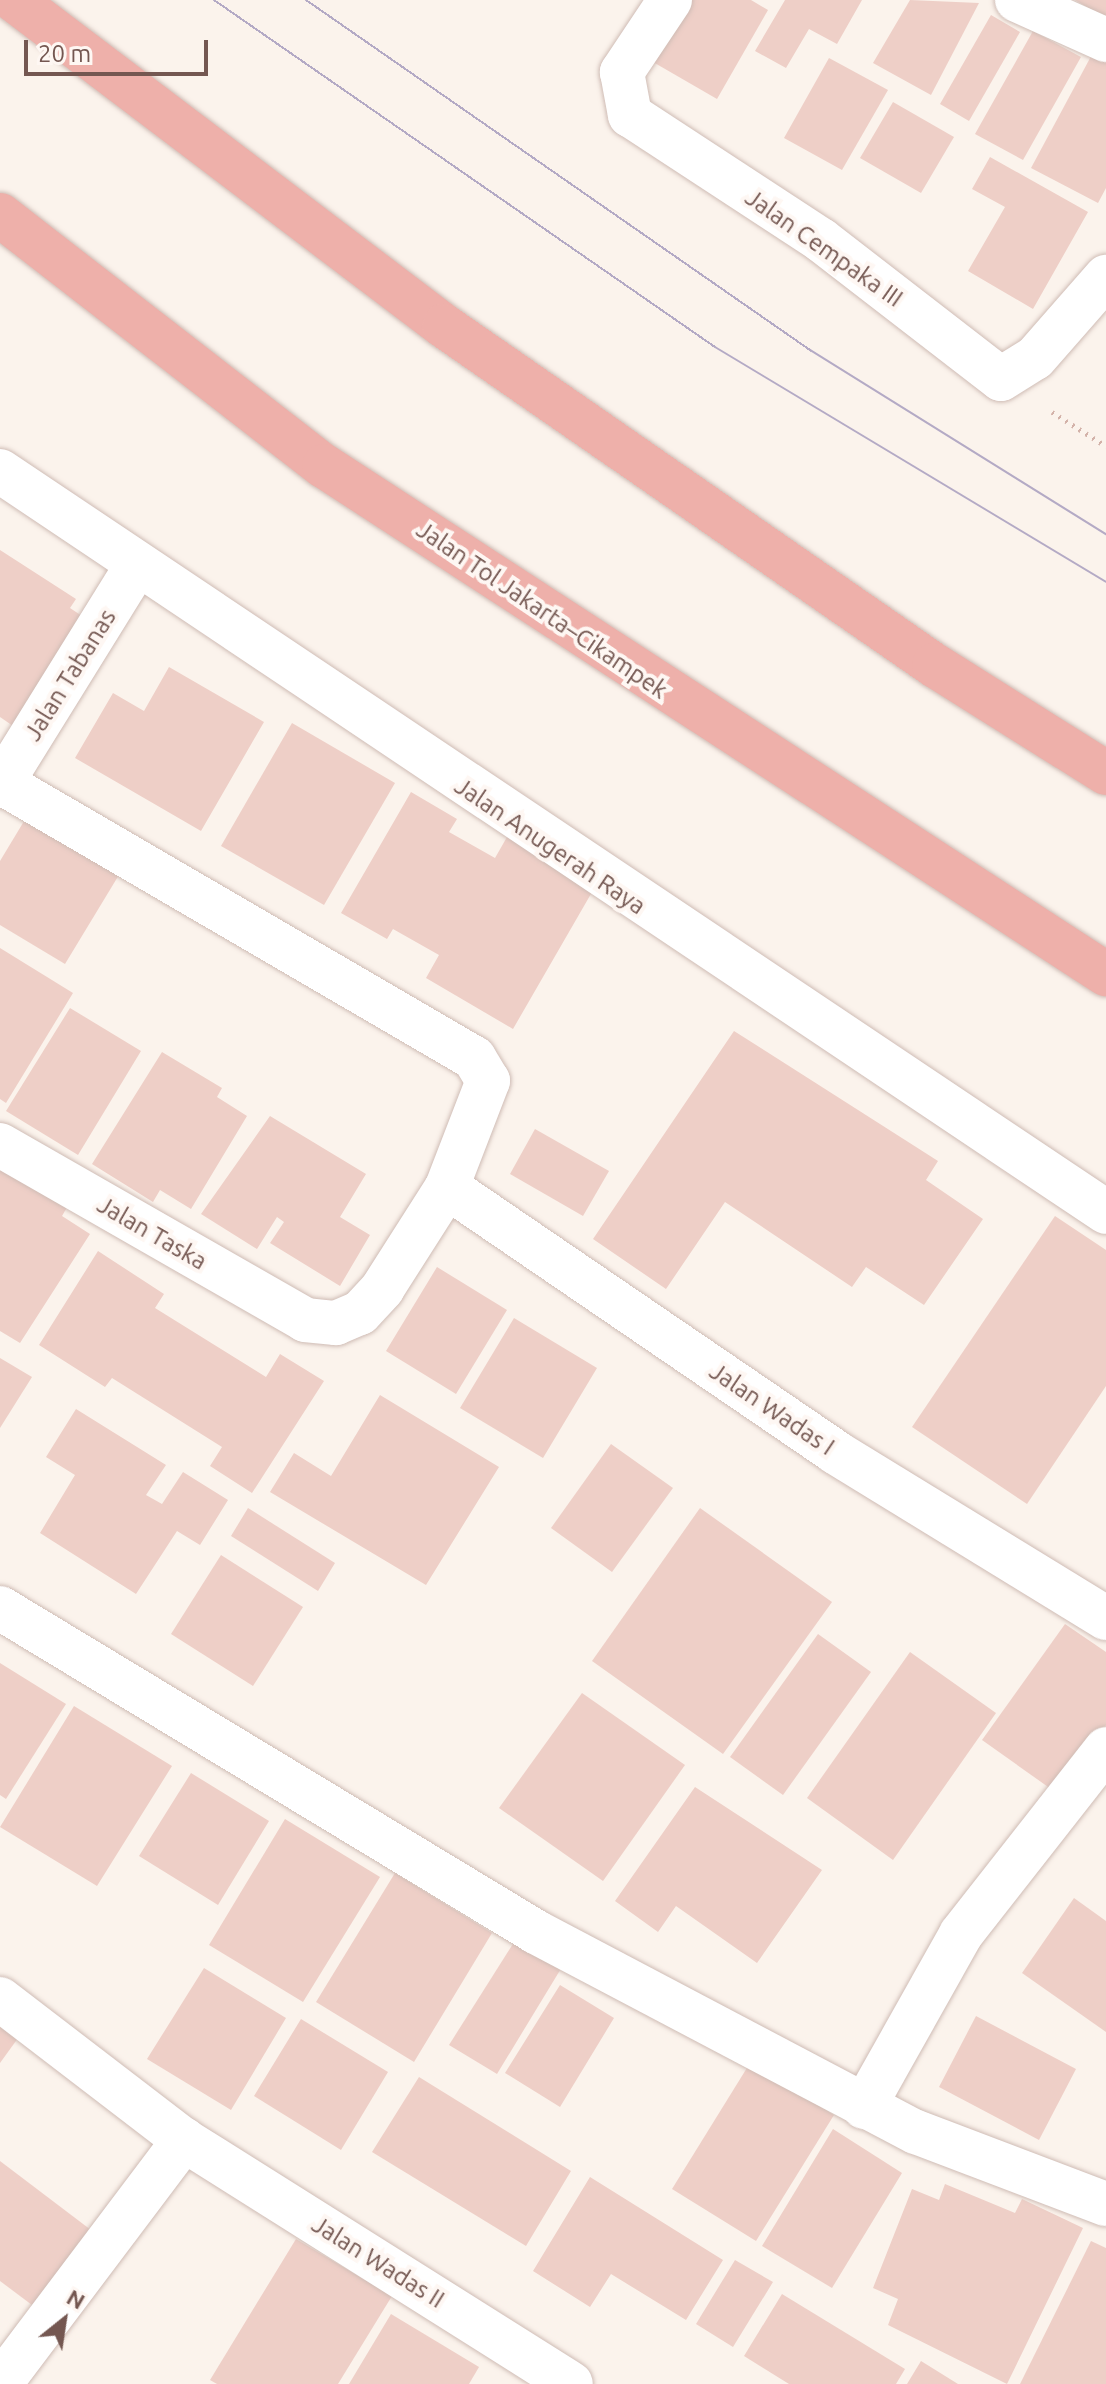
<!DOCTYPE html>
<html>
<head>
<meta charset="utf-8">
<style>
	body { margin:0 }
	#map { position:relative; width:1106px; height:2384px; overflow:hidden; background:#fbf3ec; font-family:Ubuntu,sans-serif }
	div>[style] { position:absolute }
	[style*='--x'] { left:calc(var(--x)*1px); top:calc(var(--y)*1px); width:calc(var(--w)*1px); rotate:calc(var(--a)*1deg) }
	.building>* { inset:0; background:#eecfc7 }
	.path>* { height:5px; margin-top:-2.5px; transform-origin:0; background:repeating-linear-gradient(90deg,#d3b2a9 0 2px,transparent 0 8px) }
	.roads { filter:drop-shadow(0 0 2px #cfbcb5) drop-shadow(0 0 2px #cfbcb5) }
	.minor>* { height:44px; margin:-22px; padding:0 22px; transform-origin:22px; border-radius:22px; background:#fff }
	.highway>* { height:44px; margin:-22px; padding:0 22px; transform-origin:22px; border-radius:22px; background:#eeb0aa }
	.tram>* { height:2px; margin:-1px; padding:0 1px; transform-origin:1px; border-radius:1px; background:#b4aac5 }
	span { translate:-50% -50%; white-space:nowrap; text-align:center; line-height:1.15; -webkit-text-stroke:8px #fef7f3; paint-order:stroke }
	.street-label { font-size:24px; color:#745751 }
	.north { position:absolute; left:24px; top:2280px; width:80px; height:80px; -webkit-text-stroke:6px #fef7f3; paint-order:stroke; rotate:30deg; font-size:22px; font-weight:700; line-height:32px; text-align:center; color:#745751 }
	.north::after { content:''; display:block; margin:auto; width:28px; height:36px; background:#745751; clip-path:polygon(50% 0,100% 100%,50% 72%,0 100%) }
	.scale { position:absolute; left:24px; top:40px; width:184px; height:36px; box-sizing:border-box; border:4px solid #745751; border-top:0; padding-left:10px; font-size:24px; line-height:28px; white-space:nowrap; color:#745751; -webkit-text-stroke:6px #fef7f3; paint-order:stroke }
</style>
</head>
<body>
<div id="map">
	<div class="building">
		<i style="clip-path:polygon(689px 0,751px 0,768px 10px,717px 99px,653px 62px)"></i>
		<i style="clip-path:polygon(785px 0,862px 0,837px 44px,809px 29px,786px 68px,755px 51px)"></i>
		<i style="clip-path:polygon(910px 0,979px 3px,931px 95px,873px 63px)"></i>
		<i style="clip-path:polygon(1075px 0,1106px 0,1106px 18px)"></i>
		<i style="clip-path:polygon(991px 15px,1020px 32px,969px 121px,940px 104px)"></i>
		<i style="clip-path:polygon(1033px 31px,1081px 57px,1023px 160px,975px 134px)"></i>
		<i style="clip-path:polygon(1096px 47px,1106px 53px,1106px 188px,1098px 203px,1031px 168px)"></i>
		<i style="clip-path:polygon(829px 58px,888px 90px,842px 170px,784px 138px)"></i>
		<i style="clip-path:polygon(893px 102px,954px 137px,921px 193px,860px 158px)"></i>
		<i style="clip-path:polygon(990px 157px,1088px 212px,1033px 309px,968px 271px,1005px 207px,972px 189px)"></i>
		<i style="clip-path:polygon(0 550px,76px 599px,70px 608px,85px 618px,16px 728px,0 717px)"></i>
		<i style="clip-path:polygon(169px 667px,264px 722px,201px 831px,75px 758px,113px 693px,144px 711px)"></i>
		<i style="clip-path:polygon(292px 723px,395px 783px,324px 905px,221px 846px)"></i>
		<i style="clip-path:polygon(411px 792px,457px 819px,449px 832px,495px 858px,511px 830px,599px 880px,513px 1029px,426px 978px,439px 955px,393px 929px,387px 939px,341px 913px)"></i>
		<i style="clip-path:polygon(35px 803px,128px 860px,65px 964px,0 925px,0 861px)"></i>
		<i style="clip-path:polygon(0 948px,73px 993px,6px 1103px,0 1099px)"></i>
		<i style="clip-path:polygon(70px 1008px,141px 1051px,78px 1155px,6px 1111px)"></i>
		<i style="clip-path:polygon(734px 1031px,938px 1161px,926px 1180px,983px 1219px,924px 1305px,866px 1267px,852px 1287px,725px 1202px,666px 1289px,593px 1239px)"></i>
		<i style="clip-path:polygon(162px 1052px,222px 1088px,217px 1097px,247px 1116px,191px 1209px,160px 1190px,153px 1202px,92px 1164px)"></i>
		<i style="clip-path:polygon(270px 1116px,366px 1174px,340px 1217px,370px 1235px,340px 1286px,270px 1243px,284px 1222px,277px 1217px,257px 1249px,201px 1214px)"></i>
		<i style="clip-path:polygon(535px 1129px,609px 1171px,583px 1216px,510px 1174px)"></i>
		<i style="clip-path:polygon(0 1160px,69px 1204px,62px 1216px,90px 1234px,20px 1343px,0 1331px)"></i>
		<i style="clip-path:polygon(1055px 1216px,1106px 1250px,1106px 1386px,1027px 1504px,912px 1427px)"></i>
		<i style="clip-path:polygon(98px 1251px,164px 1294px,155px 1308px,266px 1377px,280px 1354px,324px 1381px,252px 1493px,210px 1466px,222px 1447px,112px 1378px,105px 1387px,39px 1345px)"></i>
		<i style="clip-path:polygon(437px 1267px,507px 1310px,456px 1394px,386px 1351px)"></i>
		<i style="clip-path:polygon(514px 1318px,597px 1368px,543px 1458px,460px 1408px)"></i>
		<i style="clip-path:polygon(0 1358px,32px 1377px,0 1428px)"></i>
		<i style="clip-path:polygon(380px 1395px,499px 1467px,426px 1585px,270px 1492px,294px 1453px,331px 1476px)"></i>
		<i style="clip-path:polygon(76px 1409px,166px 1465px,146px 1495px,162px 1504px,183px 1472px,228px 1500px,200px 1545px,177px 1531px,136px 1594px,40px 1533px,75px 1475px,46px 1457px)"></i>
		<i style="clip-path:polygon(611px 1444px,673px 1488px,612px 1572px,551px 1528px)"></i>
		<i style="clip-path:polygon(248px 1508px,335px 1563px,318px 1591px,231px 1536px)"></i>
		<i style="clip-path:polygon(700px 1508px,832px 1602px,723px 1754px,592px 1661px)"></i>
		<i style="clip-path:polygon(221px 1555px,303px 1607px,253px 1686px,171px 1634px)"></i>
		<i style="clip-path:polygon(1065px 1624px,1106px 1652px,1106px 1725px,1058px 1794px,982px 1740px)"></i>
		<i style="clip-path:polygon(818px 1634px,871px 1672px,783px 1795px,730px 1757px)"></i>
		<i style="clip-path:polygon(910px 1652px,996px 1713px,893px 1860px,807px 1798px)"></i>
		<i style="clip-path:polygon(0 1663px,66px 1704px,6px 1799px,0 1795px)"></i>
		<i style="clip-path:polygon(582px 1693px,685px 1765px,603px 1881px,499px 1808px)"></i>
		<i style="clip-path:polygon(74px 1706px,172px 1766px,97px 1886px,0 1827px)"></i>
		<i style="clip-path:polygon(191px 1773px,269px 1821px,218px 1905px,139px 1856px)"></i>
		<i style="clip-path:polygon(695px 1787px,822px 1870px,757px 1963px,676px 1906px,658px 1932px,615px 1901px)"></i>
		<i style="clip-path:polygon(285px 1819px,380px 1877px,303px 2002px,209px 1945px)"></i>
		<i style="clip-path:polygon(395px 1873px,492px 1933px,414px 2062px,316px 2002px)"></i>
		<i style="clip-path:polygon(1074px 1898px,1106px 1921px,1106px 2032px,1022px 1973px)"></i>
		<i style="clip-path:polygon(516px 1939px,562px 1967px,497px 2074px,449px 2045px)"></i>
		<i style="clip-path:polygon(204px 1968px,286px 2018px,231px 2110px,147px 2059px)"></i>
		<i style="clip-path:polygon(560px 1985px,614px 2018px,560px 2107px,505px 2073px)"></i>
		<i style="clip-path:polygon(976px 2016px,1076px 2069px,1039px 2140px,939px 2087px)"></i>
		<i style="clip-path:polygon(0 2019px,21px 2034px,0 2063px)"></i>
		<i style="clip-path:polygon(301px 2019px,388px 2072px,341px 2150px,254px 2096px)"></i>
		<i style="clip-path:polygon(750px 2063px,834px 2115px,756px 2241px,672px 2189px)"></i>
		<i style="clip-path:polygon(419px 2077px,571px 2171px,526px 2246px,372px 2152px)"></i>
		<i style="clip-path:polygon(833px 2129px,902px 2173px,832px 2288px,762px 2246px)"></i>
		<i style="clip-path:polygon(0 2161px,91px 2230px,32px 2305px,0 2281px)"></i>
		<i style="clip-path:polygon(590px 2177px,723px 2260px,686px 2320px,611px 2274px,590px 2307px,533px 2271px)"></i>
		<i style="clip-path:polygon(945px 2184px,1015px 2213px,1022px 2199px,1083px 2228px,1007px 2384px,888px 2325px,898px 2299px,873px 2288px,912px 2189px,939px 2200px)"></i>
		<i style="clip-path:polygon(296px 2239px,392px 2296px,338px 2384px,217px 2384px,210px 2380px)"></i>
		<i style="clip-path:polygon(1091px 2241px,1106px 2248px,1106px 2384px,1020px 2384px)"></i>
		<i style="clip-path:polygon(735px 2260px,773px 2282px,733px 2347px,696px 2324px)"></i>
		<i style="clip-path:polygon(782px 2294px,905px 2369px,896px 2384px,789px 2384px,744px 2356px)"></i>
		<i style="clip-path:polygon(391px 2314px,479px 2367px,469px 2384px,349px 2384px)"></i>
		<i style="clip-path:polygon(921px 2361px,958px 2384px,907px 2384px)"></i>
	</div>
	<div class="path">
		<i style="--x:1052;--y:412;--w:64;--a:32.2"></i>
	</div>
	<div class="roads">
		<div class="minor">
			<i style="--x:670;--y:0;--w:87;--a:123.7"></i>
			<i style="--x:622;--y:72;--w:44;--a:79.5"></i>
			<i style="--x:630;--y:115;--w:228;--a:33.2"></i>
			<i style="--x:821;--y:240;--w:227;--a:37.7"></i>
			<i style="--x:1001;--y:379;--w:40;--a:-32"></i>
			<i style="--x:1035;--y:358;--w:108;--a:-48.8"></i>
			<i style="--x:1017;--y:0;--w:98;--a:24.2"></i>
			<i style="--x:0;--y:471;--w:1331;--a:33.82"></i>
			<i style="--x:0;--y:786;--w:258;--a:-58.2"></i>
			<i style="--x:0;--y:1145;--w:352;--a:29.8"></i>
			<i style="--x:305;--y:1320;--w:31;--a:6"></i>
			<i style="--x:336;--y:1323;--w:26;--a:-23"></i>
			<i style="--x:360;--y:1313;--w:33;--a:-47"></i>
			<i style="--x:382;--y:1289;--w:121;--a:-57.5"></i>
			<i style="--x:447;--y:1187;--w:114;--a:-68.9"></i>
			<i style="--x:488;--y:1081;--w:27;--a:-121"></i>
			<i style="--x:474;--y:1058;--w:546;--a:-149.77"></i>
			<i style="--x:447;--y:1187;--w:470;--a:34.3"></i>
			<i style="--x:835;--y:1452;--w:318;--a:31.5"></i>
			<i style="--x:0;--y:1608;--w:626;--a:31.15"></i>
			<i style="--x:536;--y:1932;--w:429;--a:27.8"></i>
			<i style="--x:916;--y:2132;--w:203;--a:20.8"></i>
			<i style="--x:0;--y:1999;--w:232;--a:37.5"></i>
			<i style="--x:184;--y:2140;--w:457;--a:32.2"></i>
			<i style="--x:864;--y:2107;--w:198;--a:-60.7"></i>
			<i style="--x:961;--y:1934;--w:235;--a:-51.9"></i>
			<i style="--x:0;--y:2384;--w:306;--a:-53"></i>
		</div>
		<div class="highway">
			<i style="--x:14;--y:0;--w:540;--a:37.17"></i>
			<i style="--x:444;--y:326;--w:596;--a:34.68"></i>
			<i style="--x:934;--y:665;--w:203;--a:32.1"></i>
			<i style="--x:0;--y:215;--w:410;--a:37.8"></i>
			<i style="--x:324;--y:466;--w:933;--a:33.01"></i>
		</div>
	</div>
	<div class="tram">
		<i style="--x:214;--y:0;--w:609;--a:34.71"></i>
		<i style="--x:715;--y:347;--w:456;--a:31"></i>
		<i style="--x:306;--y:0;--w:614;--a:34.78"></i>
		<i style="--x:810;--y:350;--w:349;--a:31.9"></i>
	</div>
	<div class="street-label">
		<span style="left:824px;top:248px;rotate:35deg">Jalan Cempaka III</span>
		<span style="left:542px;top:610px;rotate:34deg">Jalan Tol Jakarta–Cikampek</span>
		<span style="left:70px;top:675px;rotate:-58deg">Jalan Tabanas</span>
		<span style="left:550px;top:846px;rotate:34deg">Jalan Anugerah Raya</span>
		<span style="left:152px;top:1233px;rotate:30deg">Jalan Taska</span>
		<span style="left:772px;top:1409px;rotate:34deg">Jalan Wadas I</span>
		<span style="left:378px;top:2262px;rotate:32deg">Jalan Wadas II</span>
	</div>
	<div class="north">N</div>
	<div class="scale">20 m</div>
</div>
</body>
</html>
